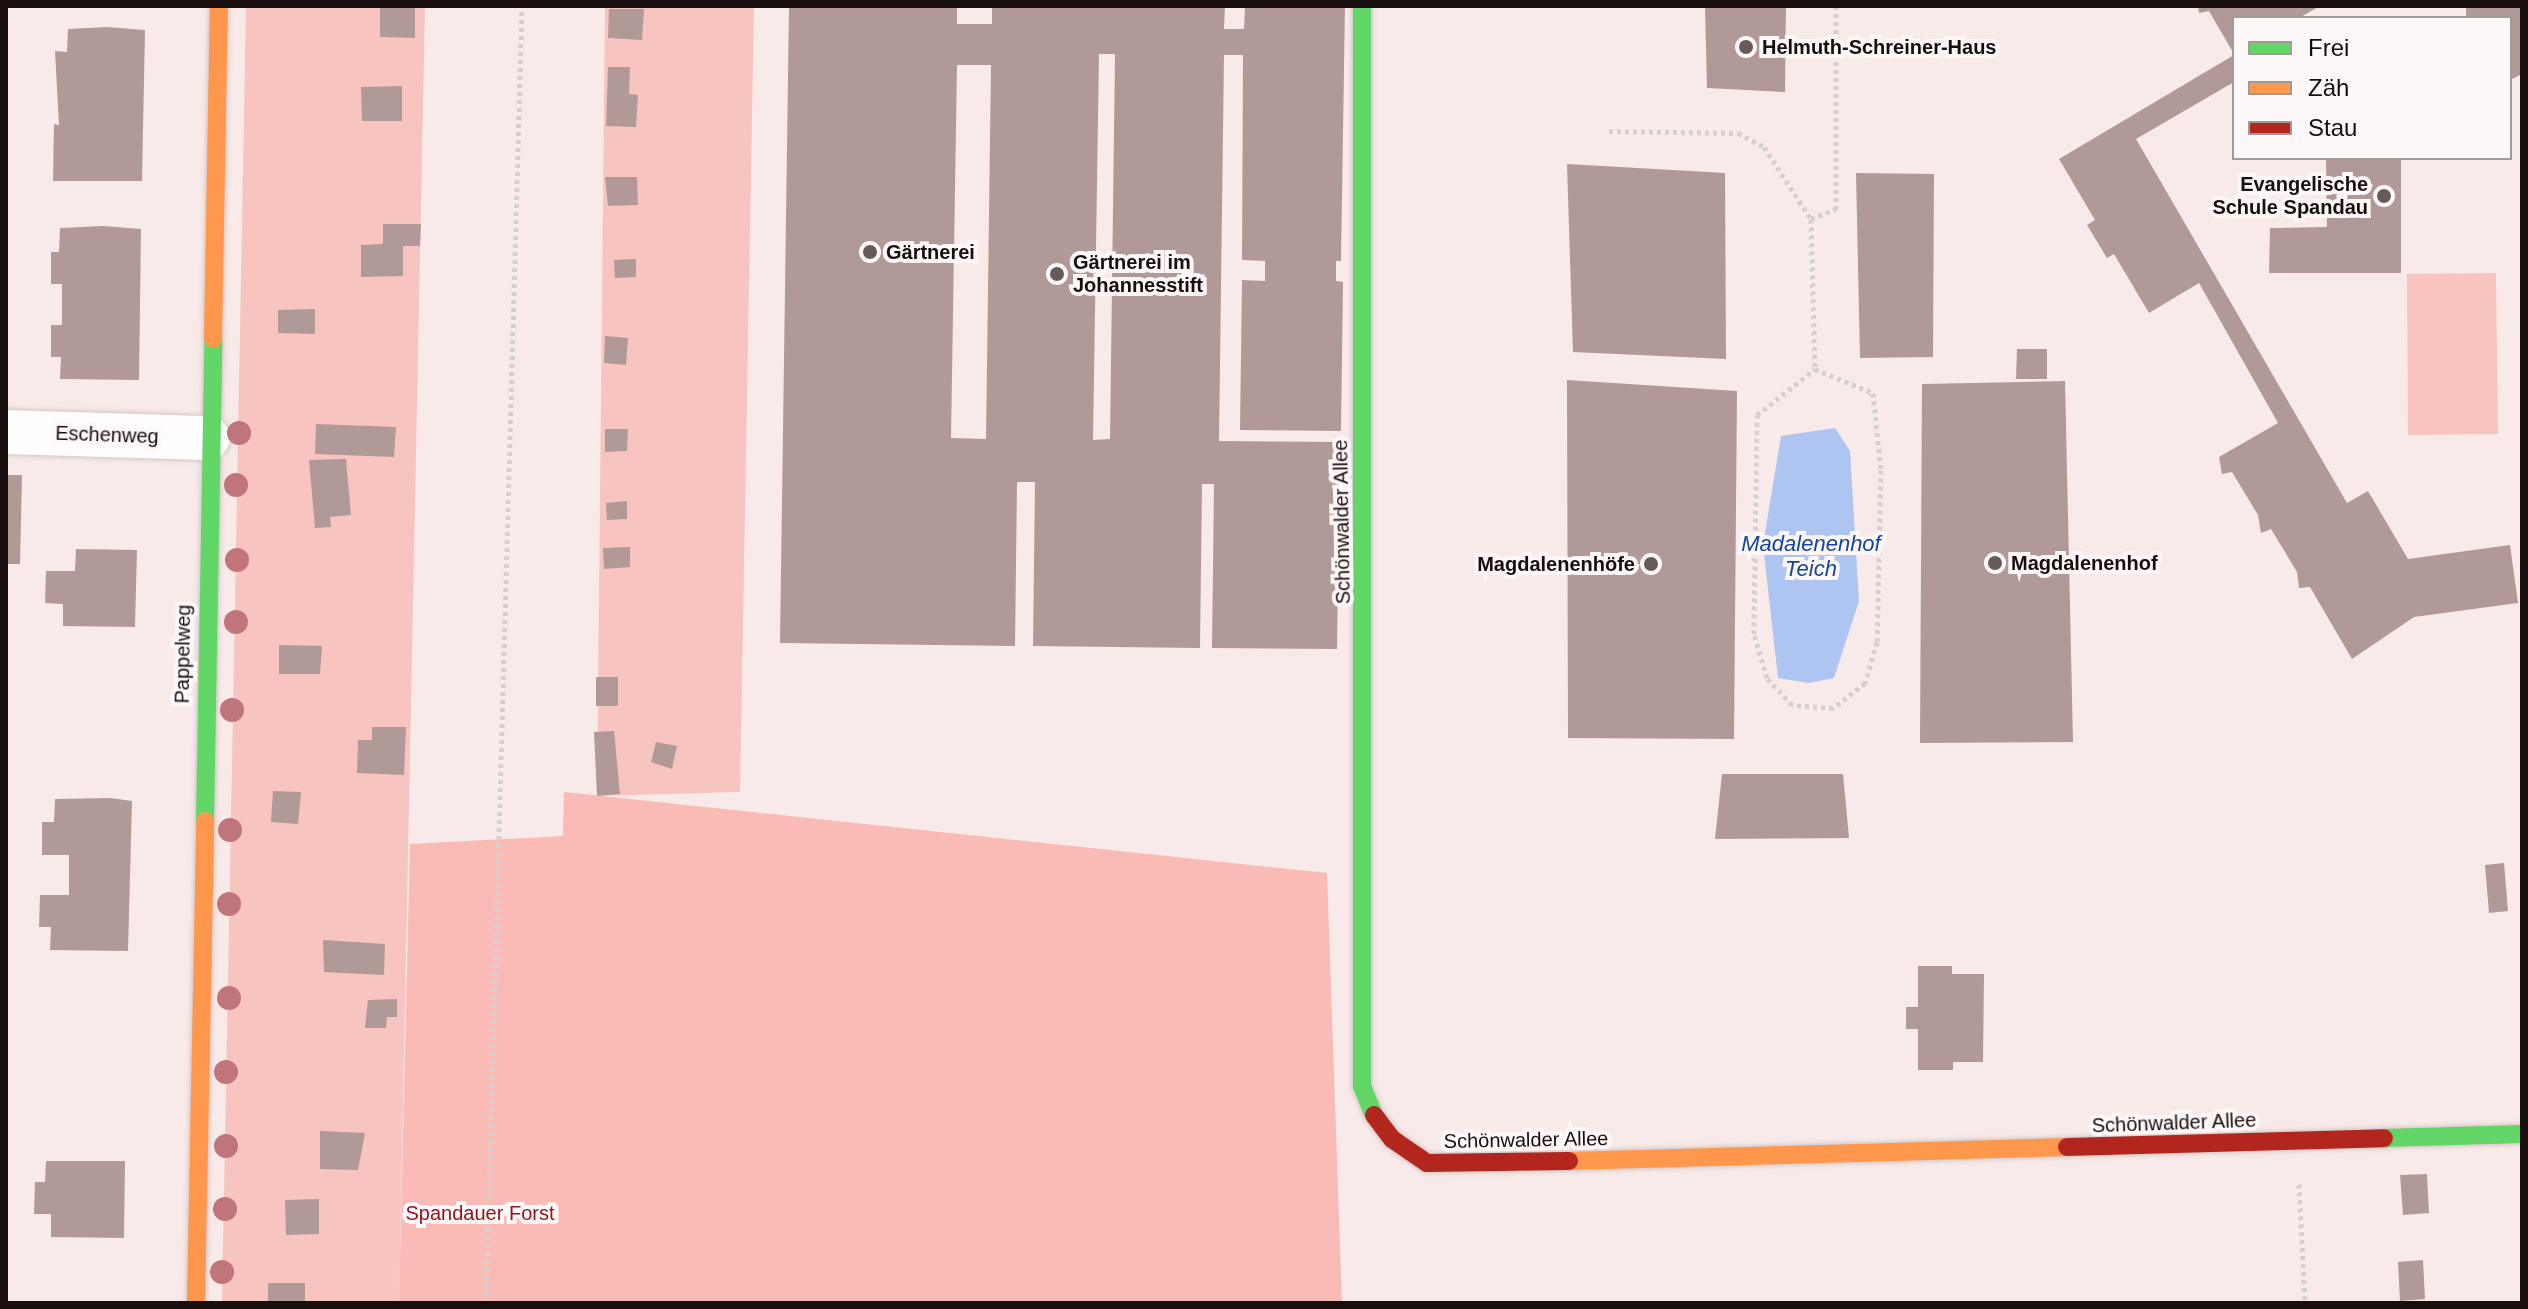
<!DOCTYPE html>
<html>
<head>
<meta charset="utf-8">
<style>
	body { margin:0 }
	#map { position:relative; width:2528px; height:1309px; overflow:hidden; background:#f8eae9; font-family:Helvetica,sans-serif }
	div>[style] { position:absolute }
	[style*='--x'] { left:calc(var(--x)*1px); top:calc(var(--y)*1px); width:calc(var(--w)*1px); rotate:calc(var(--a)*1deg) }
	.green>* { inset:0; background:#f7c4c0 }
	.forest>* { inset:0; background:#fabab6 }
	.water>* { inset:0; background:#aec5f2 }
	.building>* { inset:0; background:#b19998 }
	.path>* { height:5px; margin-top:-2.5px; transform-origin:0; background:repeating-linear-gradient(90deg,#d5d0d0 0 4px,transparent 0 8px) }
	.roads { filter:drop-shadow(0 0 2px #d3c7c6) drop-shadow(0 0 2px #d3c7c6) }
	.street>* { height:44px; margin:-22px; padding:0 22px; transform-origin:22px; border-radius:22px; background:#fefcfc }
	.fast>* { height:18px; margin:-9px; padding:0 9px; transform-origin:9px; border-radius:9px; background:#63d668 }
	.slow>* { height:18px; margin:-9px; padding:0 9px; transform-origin:9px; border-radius:9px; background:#ff974d }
	.jam>* { height:18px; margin:-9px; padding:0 9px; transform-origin:9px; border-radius:9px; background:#b3261e }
	.trees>* { width:24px; height:24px; margin:-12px; border-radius:50%; background:#c0757a }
	.dots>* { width:22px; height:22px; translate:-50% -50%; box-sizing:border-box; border:4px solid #fef7f7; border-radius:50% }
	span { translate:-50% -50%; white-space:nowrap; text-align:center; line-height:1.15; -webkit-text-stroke:8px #fef7f7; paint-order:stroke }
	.poi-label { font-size:20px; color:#180e0e; font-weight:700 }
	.left { translate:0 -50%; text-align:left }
	.right { translate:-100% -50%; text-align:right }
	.street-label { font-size:20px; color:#180e0e }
	.park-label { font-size:20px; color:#921520 }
	.water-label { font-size:22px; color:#1046a1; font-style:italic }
	.frame { position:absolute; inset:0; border:8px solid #180e0e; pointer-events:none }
	.legend { position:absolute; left:2232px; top:16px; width:280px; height:144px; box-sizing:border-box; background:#fef7f7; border:2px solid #a29a9a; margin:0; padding:10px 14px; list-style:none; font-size:24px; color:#180e0e }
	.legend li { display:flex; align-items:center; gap:16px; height:40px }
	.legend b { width:40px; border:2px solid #a29a9a }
</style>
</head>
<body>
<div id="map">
	<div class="green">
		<i style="clip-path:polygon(246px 6px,425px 6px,399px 1303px,222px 1303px)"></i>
		<i style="clip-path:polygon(605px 6px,754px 6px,740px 792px,597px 796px)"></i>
		<i style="clip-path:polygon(2496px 273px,2498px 434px,2408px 435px,2407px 274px)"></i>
	</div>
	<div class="forest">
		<i style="clip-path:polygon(564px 792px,1327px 873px,1342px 1303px,399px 1303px,410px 844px,563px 836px)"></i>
	</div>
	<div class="water">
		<i style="clip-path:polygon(1835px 428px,1850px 451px,1859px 601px,1834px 678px,1809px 683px,1778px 678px,1763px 545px,1781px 436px)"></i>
	</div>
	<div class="building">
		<i style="clip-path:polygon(380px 6px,415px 6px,415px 38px,380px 37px)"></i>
		<i style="clip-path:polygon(evenodd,789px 6px,957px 6px,957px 24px,992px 24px,992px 6px,1225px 6px,1224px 29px,1244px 29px,1245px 6px,1345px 6px,1341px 261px,1336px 261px,1336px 281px,1343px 282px,1341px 431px,1240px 430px,1242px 280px,1265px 281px,1265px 261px,1242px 260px,1243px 55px,1224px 55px,1219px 441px,1340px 442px,1337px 649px,1212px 648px,1214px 484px,1202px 484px,1200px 648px,1033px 646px,1035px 482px,1017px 482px,1015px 646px,780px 643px,789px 6px,1099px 54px,1115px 54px,1110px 439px,1093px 440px,1099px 54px,789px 6px,957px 65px,991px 65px,986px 439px,951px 438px,957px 65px)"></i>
		<i style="clip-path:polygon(1705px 6px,1786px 6px,1785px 92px,1707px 88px)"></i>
		<i style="clip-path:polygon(2198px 6px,2320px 6px,2299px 18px,2234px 18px,2234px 54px,2209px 11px,2199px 13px)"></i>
		<i style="clip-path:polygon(2466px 6px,2522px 6px,2522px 74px,2510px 80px,2510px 18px,2466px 18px)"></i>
		<i style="clip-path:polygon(609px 9px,644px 9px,642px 40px,608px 38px)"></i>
		<i style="clip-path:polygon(107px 27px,145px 30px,142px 181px,53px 181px,54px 124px,59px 125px,55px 51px,67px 52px,68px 29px)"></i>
		<i style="clip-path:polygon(2234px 55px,2234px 82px,2136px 139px,2347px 503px,2368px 491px,2408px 559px,2510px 545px,2518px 603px,2414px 617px,2352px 659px,2310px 587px,2299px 588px,2297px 572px,2271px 529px,2261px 533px,2258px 515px,2232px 472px,2222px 474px,2219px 457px,2278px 423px,2199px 283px,2149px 313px,2114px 254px,2107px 258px,2087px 225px,2095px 220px,2059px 159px)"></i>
		<i style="clip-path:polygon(608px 67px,630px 67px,629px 94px,638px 95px,636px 127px,606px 126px)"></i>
		<i style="clip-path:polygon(402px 86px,402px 121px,362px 121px,361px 87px)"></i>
		<i style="clip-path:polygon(2326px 158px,2401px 158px,2401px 273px,2269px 273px,2270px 228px,2327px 227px)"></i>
		<i style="clip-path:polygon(1567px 164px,1725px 173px,1726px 359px,1573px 352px)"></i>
		<i style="clip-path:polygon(1856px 173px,1934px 174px,1933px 357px,1860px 358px)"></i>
		<i style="clip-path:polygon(605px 177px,637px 177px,638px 205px,608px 206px)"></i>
		<i style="clip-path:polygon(383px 224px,421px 224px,420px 246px,403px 246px,403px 276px,361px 277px,361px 245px,383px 244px)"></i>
		<i style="clip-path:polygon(103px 226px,141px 229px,139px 380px,60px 379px,61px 357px,51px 357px,51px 325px,62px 325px,62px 284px,51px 284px,51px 252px,59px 252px,60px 228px)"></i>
		<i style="clip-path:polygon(636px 259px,636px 277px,615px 278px,614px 260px)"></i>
		<i style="clip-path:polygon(315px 309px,315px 334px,278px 333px,278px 310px)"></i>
		<i style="clip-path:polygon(605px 336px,628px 338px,626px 365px,604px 363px)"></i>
		<i style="clip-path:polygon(2017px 349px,2047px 349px,2047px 379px,2016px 379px)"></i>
		<i style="clip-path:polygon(1567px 380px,1737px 391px,1734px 739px,1568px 738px)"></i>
		<i style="clip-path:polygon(2065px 381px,2073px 742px,1920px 743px,1922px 384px)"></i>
		<i style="clip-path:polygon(316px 424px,396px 427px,394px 457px,315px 454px)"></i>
		<i style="clip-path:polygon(605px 429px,628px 429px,627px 451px,605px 452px)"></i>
		<i style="clip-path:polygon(346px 459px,351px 515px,330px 517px,331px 527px,315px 528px,309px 460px)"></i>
		<i style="clip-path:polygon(6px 475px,22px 475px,20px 564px,6px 564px)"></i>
		<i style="clip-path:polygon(627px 501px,627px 519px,607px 520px,606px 503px)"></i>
		<i style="clip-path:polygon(630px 547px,630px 567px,604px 569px,603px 548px)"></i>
		<i style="clip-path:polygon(76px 549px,137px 550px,135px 627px,63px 626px,63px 604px,45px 603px,46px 571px,75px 571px)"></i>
		<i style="clip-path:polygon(279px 645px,322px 646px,320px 674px,279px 674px)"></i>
		<i style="clip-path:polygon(596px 677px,618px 677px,618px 706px,596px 706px)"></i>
		<i style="clip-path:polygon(372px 727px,406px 727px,404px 775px,357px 773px,358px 740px,372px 740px)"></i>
		<i style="clip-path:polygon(614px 731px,620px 794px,597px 796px,594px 732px)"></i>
		<i style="clip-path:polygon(656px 742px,677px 746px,672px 769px,651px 762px)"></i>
		<i style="clip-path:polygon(1722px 774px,1843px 774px,1849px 838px,1715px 839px)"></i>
		<i style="clip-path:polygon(273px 791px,301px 792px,298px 824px,271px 822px)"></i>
		<i style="clip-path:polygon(110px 798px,132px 801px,128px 951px,50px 950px,51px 927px,39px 927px,40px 895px,69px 895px,69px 855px,42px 855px,42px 822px,54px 822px,55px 799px)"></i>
		<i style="clip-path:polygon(2504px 863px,2508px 911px,2489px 913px,2485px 865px)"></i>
		<i style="clip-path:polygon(323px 940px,385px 944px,384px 975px,324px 972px)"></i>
		<i style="clip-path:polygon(1918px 966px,1952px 966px,1952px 974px,1984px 974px,1983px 1062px,1953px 1062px,1953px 1070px,1918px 1070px,1918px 1029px,1906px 1029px,1906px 1007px,1918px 1007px)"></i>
		<i style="clip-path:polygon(397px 999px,397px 1017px,387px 1017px,386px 1028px,365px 1028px,368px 1000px)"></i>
		<i style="clip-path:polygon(320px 1131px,365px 1133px,358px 1170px,320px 1169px)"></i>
		<i style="clip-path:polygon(46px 1161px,125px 1161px,124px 1238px,51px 1237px,51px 1214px,34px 1214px,35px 1182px,45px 1182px)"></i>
		<i style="clip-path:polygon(2427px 1174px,2429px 1213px,2403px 1215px,2400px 1175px)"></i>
		<i style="clip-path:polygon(319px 1199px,319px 1234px,286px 1235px,285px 1200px)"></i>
		<i style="clip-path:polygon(2423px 1260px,2425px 1299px,2400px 1301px,2398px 1262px)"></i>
		<i style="clip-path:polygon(268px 1283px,305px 1283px,305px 1303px,268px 1303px)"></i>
	</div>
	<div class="path">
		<i style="--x:1609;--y:131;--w:129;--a:0.9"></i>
		<i style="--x:1738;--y:133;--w:30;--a:28"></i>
		<i style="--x:1764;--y:147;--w:86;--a:56.9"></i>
		<i style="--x:1811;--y:219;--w:150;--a:88.5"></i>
		<i style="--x:1815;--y:369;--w:63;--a:22.5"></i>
		<i style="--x:1873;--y:393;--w:77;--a:84.1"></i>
		<i style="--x:1881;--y:470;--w:172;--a:91.3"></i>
		<i style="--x:1877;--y:642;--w:43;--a:106.3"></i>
		<i style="--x:1865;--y:683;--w:41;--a:142"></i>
		<i style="--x:1833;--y:708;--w:41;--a:-175.8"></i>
		<i style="--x:1792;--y:705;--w:37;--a:-133"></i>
		<i style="--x:1767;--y:678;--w:46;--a:-106.5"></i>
		<i style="--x:1754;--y:634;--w:219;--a:-89.2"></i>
		<i style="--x:1757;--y:415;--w:74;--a:-38.4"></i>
		<i style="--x:1811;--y:219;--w:27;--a:-22"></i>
		<i style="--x:1836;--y:209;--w:203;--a:-90"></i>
		<i style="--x:2299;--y:1184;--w:119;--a:87.1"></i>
		<i style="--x:486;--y:1303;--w:1297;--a:-88.41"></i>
	</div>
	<div class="roads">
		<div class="street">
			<i style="--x:6;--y:432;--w:202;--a:1.7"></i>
		</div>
		<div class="fast">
			<i style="--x:1362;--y:6;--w:1080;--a:90"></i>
			<i style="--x:1362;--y:1086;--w:31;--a:68"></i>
			<i style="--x:205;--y:821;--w:482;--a:-89"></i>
			<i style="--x:2384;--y:1138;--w:138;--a:-1.7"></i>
		</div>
		<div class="slow">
			<i style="--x:213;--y:339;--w:333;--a:-89"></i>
			<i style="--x:1569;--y:1161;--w:498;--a:-1.6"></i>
			<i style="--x:196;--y:1303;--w:482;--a:-88.9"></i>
		</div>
		<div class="jam">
			<i style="--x:1374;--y:1115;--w:30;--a:53"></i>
			<i style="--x:1392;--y:1139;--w:42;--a:34.4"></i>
			<i style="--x:1427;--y:1163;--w:142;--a:-0.8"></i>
			<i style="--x:2067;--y:1147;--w:317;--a:-1.6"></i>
		</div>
	</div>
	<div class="trees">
		<i style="left:239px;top:433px"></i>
		<i style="left:236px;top:485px"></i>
		<i style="left:237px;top:560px"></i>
		<i style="left:236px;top:622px"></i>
		<i style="left:232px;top:710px"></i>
		<i style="left:230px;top:830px"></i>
		<i style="left:229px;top:904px"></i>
		<i style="left:229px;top:998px"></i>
		<i style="left:226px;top:1072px"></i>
		<i style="left:226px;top:1146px"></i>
		<i style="left:225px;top:1209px"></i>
		<i style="left:222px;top:1272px"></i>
	</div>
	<div class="dots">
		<i style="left:1746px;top:47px;background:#665b5b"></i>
		<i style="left:2384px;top:196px;background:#665b5b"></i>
		<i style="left:870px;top:252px;background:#665b5b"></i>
		<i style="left:1057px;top:274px;background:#665b5b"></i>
		<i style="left:1995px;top:563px;background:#665b5b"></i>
		<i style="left:1651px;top:564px;background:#665b5b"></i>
	</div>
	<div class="poi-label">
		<span class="left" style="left:1762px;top:47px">Helmuth-Schreiner-Haus</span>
		<span class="right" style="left:2368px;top:196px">Evangelische<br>Schule Spandau</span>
		<span class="left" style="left:886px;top:252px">Gärtnerei</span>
		<span class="left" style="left:1073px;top:274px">Gärtnerei im<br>Johannesstift</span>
		<span class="left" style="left:2011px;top:563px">Magdalenenhof</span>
		<span class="right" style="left:1635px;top:564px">Magdalenenhöfe</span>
	</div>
	<div class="street-label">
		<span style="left:107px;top:435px;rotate:2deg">Eschenweg</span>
		<span style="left:1342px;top:522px;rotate:-91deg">Schönwalder Allee</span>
		<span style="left:183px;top:654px;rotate:-89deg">Pappelweg</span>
		<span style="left:2174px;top:1123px;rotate:-2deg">Schönwalder Allee</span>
		<span style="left:1526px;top:1140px;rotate:-1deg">Schönwalder Allee</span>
	</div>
	<div class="park-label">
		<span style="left:480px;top:1213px">Spandauer Forst</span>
	</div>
	<div class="water-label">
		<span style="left:1811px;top:556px">Madalenenhof<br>Teich</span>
	</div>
	<div class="frame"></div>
	<ul class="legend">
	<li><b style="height:10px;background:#63d668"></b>Frei</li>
	<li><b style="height:10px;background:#ff974d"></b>Zäh</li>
	<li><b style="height:10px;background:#b3261e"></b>Stau</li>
	</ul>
</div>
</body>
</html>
